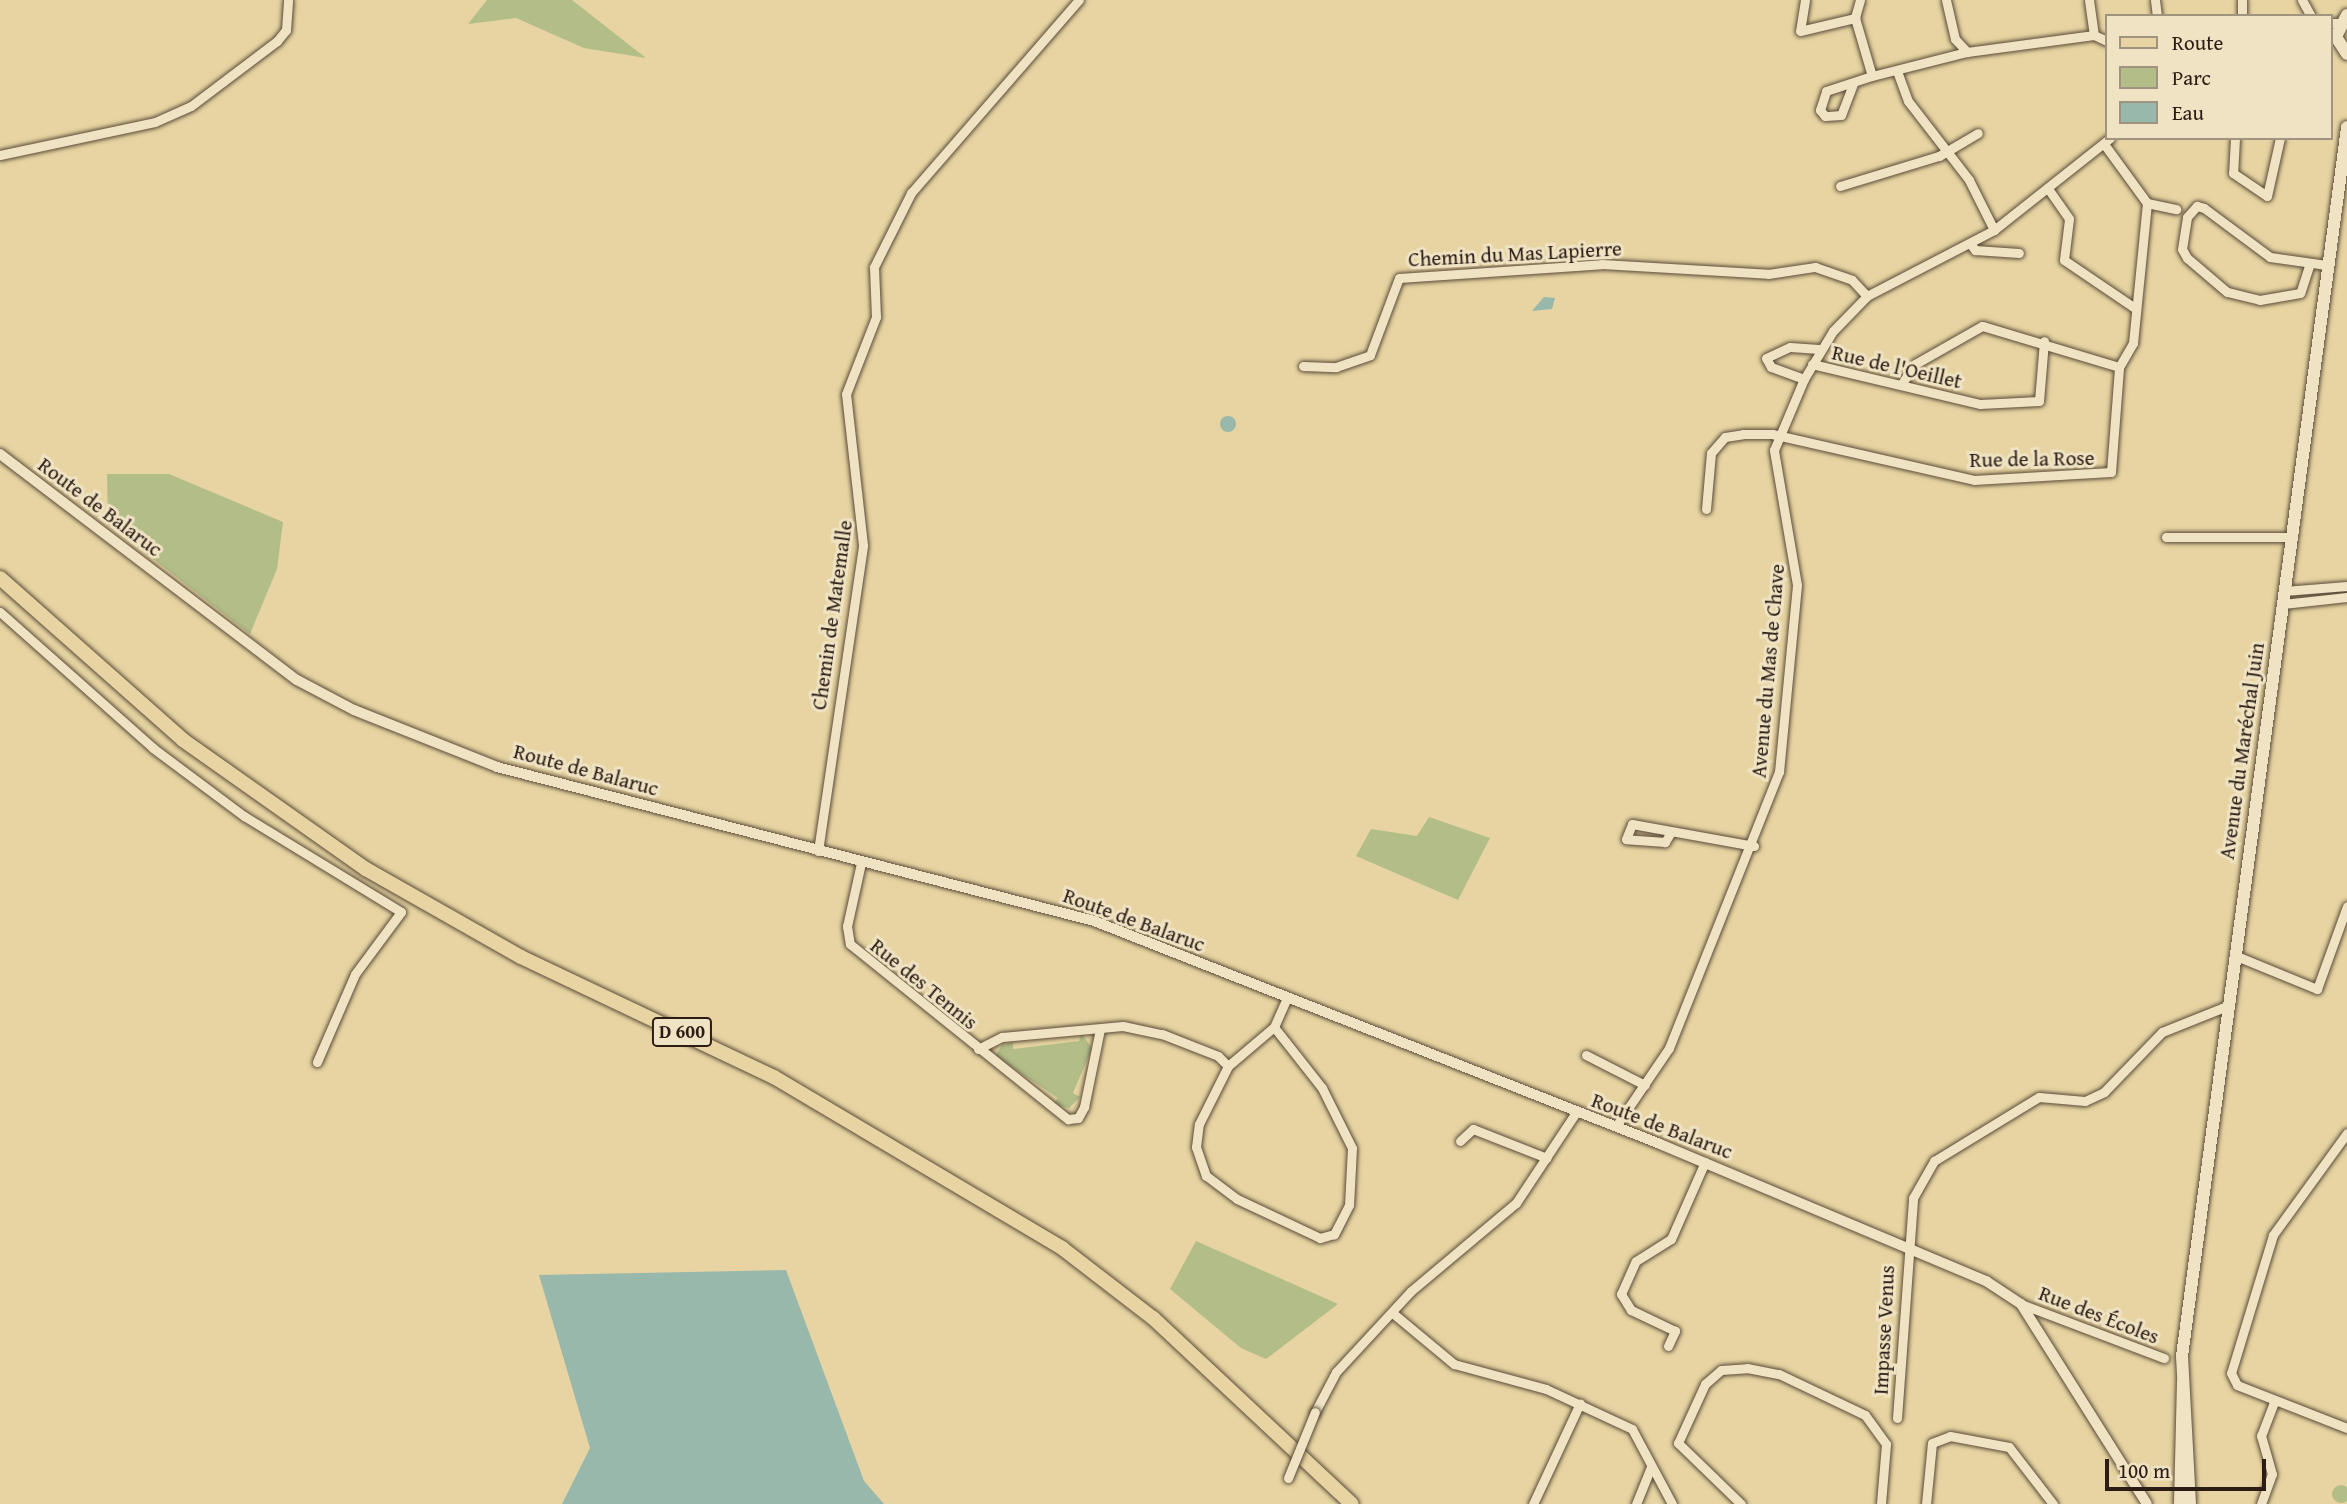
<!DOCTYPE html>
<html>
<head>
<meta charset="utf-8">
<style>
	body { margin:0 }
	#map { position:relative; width:2347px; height:1504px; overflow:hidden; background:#e7d4a2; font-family:"Gentium Book Plus",serif }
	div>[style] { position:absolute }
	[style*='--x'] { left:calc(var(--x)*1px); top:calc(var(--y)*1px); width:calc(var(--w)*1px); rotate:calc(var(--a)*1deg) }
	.green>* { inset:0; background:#b2bd88 }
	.round { border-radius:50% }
	.water>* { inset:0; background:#97b8aa }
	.roads { filter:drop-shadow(0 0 2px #5a4b39) drop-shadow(0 0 2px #5a4b39) }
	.minor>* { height:9px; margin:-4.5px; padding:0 4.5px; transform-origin:4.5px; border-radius:4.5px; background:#efe3c3 }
	.tertiary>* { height:10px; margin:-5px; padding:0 5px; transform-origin:5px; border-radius:5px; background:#efe3c3 }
	.secondary>* { height:12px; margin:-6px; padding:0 6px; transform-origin:6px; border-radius:6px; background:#efe3c3 }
	.primary>* { height:14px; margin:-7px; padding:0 7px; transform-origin:7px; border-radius:7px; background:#e7d4a2 }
	.bridges { filter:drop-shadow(0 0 2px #5a4b39) drop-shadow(0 0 2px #5a4b39) }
	.minor-bridge>* { height:9px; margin:-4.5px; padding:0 4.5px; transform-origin:4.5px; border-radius:4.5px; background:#efe3c3 }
	span { translate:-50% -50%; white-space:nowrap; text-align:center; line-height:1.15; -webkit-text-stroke:6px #efe3c3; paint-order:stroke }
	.shield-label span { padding:2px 5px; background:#efe3c3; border:2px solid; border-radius:5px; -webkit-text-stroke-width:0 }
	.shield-label { font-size:19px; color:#2b1d16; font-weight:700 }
	.street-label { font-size:21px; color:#2b1d16 }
	.legend { position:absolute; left:2105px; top:14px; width:228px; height:126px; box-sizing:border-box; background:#efe3c3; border:2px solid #a1947e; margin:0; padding:9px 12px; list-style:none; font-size:21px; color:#2b1d16 }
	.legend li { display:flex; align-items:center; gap:14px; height:35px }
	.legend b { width:35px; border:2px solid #a1947e }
	.scale { position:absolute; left:2105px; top:1459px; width:161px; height:32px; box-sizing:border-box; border:4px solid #2b1d16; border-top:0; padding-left:9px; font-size:21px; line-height:24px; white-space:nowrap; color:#2b1d16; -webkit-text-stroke:5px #efe3c3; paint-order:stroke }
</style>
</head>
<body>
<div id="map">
	<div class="green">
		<i style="clip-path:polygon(487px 0,572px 0,646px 58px,584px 48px,516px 18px,468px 24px)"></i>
		<i style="clip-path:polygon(107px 474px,169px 474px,283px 522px,277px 569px,250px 634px,108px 524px)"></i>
		<i style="clip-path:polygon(1429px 817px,1490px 838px,1458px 900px,1356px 856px,1371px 829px,1417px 836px)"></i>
		<i style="clip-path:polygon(1081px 1033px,1092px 1048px,1073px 1093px,1080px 1097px,1069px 1108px,1053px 1104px,1058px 1098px,995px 1056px,1002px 1045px,1013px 1042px,1013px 1049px,1079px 1041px)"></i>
		<i style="clip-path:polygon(1196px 1241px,1338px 1304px,1266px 1359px,1241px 1348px,1170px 1289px)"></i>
		<i class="round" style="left:2332px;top:1485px;width:18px;height:18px"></i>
	</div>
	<div class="water">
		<i style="clip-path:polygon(1544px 297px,1555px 298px,1552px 309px,1532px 311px)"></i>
		<i class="round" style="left:1220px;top:416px;width:16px;height:16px"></i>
		<i style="clip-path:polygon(786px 1270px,864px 1481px,884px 1504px,562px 1504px,590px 1448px,539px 1275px)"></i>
	</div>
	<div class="roads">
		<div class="minor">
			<i style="--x:1805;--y:0;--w:31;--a:99"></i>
			<i style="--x:1800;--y:31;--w:57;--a:-13.3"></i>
			<i style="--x:1860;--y:0;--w:19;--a:106"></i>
			<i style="--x:1855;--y:18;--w:60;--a:73.7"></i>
			<i style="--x:1946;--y:0;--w:40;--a:77"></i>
			<i style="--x:1955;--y:39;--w:18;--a:47"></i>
			<i style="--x:2089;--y:0;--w:35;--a:82"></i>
			<i style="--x:2155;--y:0;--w:16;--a:83"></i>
			<i style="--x:2242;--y:0;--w:16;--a:90"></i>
			<i style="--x:2302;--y:0;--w:18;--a:61"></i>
			<i style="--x:2331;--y:23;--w:8;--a:0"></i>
			<i style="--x:1897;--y:71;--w:32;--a:70"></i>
			<i style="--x:1908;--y:101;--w:100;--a:52.3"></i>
			<i style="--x:1969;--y:180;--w:56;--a:63.4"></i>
			<i style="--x:1853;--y:84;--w:33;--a:111"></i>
			<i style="--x:1841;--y:115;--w:16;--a:176"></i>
			<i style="--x:1825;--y:116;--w:8;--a:-130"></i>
			<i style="--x:1820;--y:110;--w:20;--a:-72"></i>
			<i style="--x:1826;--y:91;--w:48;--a:-18.1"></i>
			<i style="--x:1872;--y:76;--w:98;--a:-14.2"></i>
			<i style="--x:1967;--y:52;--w:128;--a:-7.6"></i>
			<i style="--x:2094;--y:35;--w:14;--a:25"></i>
			<i style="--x:2235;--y:138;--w:35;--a:93"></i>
			<i style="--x:2233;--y:173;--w:41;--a:34.1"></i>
			<i style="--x:2267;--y:196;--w:59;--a:-77.4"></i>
			<i style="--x:2104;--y:144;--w:73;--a:53.9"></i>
			<i style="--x:2147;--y:203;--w:141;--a:95.7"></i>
			<i style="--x:2133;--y:343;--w:28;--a:120"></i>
			<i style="--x:0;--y:155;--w:158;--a:-12"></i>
			<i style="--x:155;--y:122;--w:39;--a:-24"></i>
			<i style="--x:191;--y:106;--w:108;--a:-37.1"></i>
			<i style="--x:277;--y:41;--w:14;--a:-51"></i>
			<i style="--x:286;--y:30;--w:30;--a:-86"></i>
			<i style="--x:1840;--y:186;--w:103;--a:-16.9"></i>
			<i style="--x:1939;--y:156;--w:45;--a:-30.5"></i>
			<i style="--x:2049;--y:190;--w:35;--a:55"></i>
			<i style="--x:2069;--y:219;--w:41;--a:97"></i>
			<i style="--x:2064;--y:260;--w:86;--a:34.1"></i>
			<i style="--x:2147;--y:203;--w:30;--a:12"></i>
			<i style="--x:1970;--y:243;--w:9;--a:54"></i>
			<i style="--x:1975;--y:250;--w:44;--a:3.9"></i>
			<i style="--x:2309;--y:266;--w:28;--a:108"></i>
			<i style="--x:2300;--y:293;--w:41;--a:170.1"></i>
			<i style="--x:2260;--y:300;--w:34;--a:-166"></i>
			<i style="--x:2227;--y:292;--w:52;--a:-139.6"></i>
			<i style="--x:2187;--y:258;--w:10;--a:-119"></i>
			<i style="--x:2182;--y:249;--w:32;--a:-81"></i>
			<i style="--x:2187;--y:217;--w:15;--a:-48"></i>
			<i style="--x:2197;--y:206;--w:7;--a:16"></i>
			<i style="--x:2204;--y:208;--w:82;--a:36.6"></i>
			<i style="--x:2270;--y:257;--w:57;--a:8.1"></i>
			<i style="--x:1812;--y:364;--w:173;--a:13.4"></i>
			<i style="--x:1980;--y:404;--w:59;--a:-2.9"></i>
			<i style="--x:2039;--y:401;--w:60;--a:-85.2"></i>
			<i style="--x:1303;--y:366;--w:33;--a:2"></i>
			<i style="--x:1336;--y:367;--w:36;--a:-19"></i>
			<i style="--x:1370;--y:355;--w:82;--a:-69.4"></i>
			<i style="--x:1399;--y:278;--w:203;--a:-3.9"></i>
			<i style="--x:1602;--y:264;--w:166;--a:3.4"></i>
			<i style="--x:1768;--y:274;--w:48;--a:-8.5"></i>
			<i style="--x:1815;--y:267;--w:39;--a:19"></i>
			<i style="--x:1852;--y:280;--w:22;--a:47"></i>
			<i style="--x:1804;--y:379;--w:35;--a:-160"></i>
			<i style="--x:1771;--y:367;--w:10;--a:-119"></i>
			<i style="--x:1766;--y:358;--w:26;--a:-25"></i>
			<i style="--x:1790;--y:347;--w:29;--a:4"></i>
			<i style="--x:1706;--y:509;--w:56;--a:-84.9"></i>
			<i style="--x:1711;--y:453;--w:21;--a:-49"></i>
			<i style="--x:1725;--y:437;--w:18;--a:-9"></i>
			<i style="--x:1743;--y:434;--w:29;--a:0"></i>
			<i style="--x:1772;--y:434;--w:207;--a:12.8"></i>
			<i style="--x:1974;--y:480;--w:137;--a:-3.3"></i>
			<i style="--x:2111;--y:472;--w:105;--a:-85.6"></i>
			<i style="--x:2119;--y:367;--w:143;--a:-163.3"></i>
			<i style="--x:1982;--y:326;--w:77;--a:150.4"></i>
			<i style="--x:1915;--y:364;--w:22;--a:124"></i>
			<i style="--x:2166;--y:537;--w:125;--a:0"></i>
			<i style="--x:2284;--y:591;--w:63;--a:-4.5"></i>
			<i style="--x:2283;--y:604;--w:64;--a:-6.2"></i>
			<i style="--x:0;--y:612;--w:205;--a:41.6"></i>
			<i style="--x:153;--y:748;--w:114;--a:36.8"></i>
			<i style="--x:244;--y:816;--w:184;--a:31.4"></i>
			<i style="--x:401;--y:912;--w:77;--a:126.6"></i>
			<i style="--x:355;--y:974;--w:96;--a:113.4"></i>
			<i style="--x:1671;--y:832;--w:12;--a:121"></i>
			<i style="--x:1665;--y:842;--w:39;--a:-176"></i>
			<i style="--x:1626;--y:839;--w:16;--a:-68"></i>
			<i style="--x:1632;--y:824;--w:124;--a:10.2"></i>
			<i style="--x:818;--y:851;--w:309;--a:-81.6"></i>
			<i style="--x:863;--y:545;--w:152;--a:-96.4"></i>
			<i style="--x:846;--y:394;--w:83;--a:-68.7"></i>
			<i style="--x:876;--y:317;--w:50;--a:-92.3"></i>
			<i style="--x:874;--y:267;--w:83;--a:-63.4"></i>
			<i style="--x:911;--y:193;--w:256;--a:-49"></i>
			<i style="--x:861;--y:863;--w:65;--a:102.5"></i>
			<i style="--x:847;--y:926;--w:18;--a:81"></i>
			<i style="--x:850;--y:944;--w:280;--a:38.8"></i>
			<i style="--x:1068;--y:1119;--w:10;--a:-6"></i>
			<i style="--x:1078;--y:1118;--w:13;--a:-61"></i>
			<i style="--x:1084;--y:1107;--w:80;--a:-78.4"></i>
			<i style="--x:2234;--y:955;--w:90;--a:22.3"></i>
			<i style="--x:2317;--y:989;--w:88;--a:-70.1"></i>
			<i style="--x:1274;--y:1027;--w:78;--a:51.8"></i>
			<i style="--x:1322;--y:1088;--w:67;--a:63.4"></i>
			<i style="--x:1352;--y:1148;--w:57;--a:93"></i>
			<i style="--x:1349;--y:1205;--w:33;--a:117"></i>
			<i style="--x:1334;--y:1234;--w:15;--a:164"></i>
			<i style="--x:1320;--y:1238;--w:92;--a:-154.8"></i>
			<i style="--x:1237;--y:1199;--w:39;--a:-143"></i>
			<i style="--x:1206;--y:1176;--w:31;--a:-109"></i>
			<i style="--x:1196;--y:1147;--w:23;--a:-83"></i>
			<i style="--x:1199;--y:1124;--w:65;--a:-63.4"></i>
			<i style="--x:1228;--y:1066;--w:60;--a:-40.3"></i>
			<i style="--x:1274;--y:1027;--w:32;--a:-66"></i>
			<i style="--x:978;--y:1049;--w:27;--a:-27"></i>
			<i style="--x:1002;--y:1037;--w:121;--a:-5.2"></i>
			<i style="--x:1123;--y:1026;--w:40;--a:12"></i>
			<i style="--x:1162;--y:1034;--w:60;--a:21.4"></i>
			<i style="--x:1218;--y:1056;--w:14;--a:45"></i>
			<i style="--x:1586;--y:1055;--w:66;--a:27"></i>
			<i style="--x:1616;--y:1126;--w:94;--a:-55.8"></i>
			<i style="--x:1669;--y:1048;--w:297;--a:-68.3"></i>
			<i style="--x:1779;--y:772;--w:188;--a:-84.5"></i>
			<i style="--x:1797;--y:585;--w:137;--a:-99.7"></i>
			<i style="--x:1774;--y:450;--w:77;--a:-67.1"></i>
			<i style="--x:1804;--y:379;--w:56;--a:-58.9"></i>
			<i style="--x:1833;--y:331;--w:49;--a:-45.8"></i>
			<i style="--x:1867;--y:296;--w:143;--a:-27.5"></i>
			<i style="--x:1994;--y:230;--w:148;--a:-38.4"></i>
			<i style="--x:2347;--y:1133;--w:126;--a:126"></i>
			<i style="--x:2273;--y:1235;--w:144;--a:106.9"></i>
			<i style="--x:2231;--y:1373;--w:13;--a:63"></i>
			<i style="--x:2237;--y:1385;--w:118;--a:21.4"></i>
			<i style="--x:1460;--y:1141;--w:18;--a:-43"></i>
			<i style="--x:1473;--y:1129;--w:79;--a:21.4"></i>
			<i style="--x:2021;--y:1304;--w:153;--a:20.7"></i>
			<i style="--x:1395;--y:1315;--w:77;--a:39.7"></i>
			<i style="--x:1454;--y:1364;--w:95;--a:15.2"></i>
			<i style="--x:1546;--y:1389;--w:95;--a:24.9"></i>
			<i style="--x:1632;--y:1429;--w:85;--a:61.9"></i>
			<i style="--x:1668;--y:1346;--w:17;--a:-65"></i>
			<i style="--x:1675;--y:1331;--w:49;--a:-154.5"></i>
			<i style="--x:1631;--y:1310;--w:19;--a:-122"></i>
			<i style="--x:1621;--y:1294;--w:36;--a:-66"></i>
			<i style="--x:1636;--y:1261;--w:41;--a:-32.2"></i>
			<i style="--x:1671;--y:1239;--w:84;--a:-66.2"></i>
			<i style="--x:1315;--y:1412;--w:45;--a:-62.3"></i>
			<i style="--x:1336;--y:1372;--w:110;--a:-47.2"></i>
			<i style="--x:1411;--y:1291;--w:137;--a:-40"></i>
			<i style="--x:1516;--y:1203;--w:107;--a:-56.5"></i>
			<i style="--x:1897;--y:1418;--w:221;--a:-85.8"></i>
			<i style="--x:1913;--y:1198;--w:43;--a:-60.4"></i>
			<i style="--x:1934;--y:1161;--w:123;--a:-31.4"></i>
			<i style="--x:2039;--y:1097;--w:46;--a:5"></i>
			<i style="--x:2085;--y:1101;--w:21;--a:-25"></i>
			<i style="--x:2104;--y:1092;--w:83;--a:-46"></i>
			<i style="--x:2162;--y:1032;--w:70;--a:-21.8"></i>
			<i style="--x:1533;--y:1504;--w:111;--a:-65"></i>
			<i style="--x:1636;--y:1504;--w:40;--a:-68"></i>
			<i style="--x:1741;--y:1504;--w:88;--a:-135.9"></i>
			<i style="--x:1678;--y:1443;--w:65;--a:-65.4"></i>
			<i style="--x:1705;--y:1384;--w:21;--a:-41"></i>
			<i style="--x:1721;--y:1370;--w:26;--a:-4"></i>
			<i style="--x:1747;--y:1368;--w:33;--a:11"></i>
			<i style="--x:1779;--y:1374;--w:95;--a:25.5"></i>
			<i style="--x:1865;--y:1415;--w:36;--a:54"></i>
			<i style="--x:1886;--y:1444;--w:60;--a:94.8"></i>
			<i style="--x:1926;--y:1504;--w:61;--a:-84.4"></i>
			<i style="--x:1932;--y:1443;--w:19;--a:-21"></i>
			<i style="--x:1950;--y:1436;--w:60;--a:10.6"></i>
			<i style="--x:2009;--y:1447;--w:72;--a:52.3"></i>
			<i style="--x:2261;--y:1504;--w:32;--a:-70"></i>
			<i style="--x:2272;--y:1474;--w:40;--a:-106"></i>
			<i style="--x:2261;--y:1436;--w:36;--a:-69"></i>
		</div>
		<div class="tertiary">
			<i style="--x:0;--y:454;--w:373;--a:37.3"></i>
			<i style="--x:297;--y:680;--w:64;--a:27.8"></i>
			<i style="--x:354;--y:710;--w:154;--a:21.7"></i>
			<i style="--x:497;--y:767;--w:617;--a:14.46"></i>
			<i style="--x:1094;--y:921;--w:608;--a:21.5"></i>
			<i style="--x:1660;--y:1144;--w:354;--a:22.8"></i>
			<i style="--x:1986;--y:1281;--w:42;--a:33.3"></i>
			<i style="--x:2021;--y:1304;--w:236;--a:57.8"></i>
		</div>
		<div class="secondary">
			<i style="--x:2347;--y:15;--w:25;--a:117"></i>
			<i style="--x:2336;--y:37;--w:20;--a:57"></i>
			<i style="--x:2180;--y:1504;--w:122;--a:-88.6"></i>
			<i style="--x:2190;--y:1504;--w:148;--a:-93.1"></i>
			<i style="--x:2182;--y:1356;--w:1240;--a:-82.35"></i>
		</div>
		<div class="primary">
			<i style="--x:0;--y:578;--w:244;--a:41.5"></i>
			<i style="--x:183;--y:740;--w:224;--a:35.2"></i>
			<i style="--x:366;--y:869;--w:178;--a:29.6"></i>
			<i style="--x:521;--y:957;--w:280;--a:25.4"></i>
			<i style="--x:774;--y:1077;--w:335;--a:30.7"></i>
			<i style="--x:1062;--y:1248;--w:115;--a:37.6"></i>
			<i style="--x:1153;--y:1318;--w:272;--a:43.1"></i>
		</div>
	</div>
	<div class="bridges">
		<div class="minor-bridge">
			<i style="--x:1288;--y:1478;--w:71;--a:-67.8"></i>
		</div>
	</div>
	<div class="shield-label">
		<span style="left:682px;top:1032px">D 600</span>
	</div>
	<div class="street-label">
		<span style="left:1515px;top:254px;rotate:-3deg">Chemin du Mas Lapierre</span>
		<span style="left:1897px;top:367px;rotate:13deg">Rue de l'Oeillet</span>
		<span style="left:2032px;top:459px;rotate:-1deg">Rue de la Rose</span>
		<span style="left:100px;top:507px;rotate:37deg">Route de Balaruc</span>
		<span style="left:832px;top:615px;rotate:-82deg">Chemin de Matemalle</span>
		<span style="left:1768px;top:671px;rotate:-85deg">Avenue du Mas de Chave</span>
		<span style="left:2242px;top:751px;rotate:-82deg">Avenue du Maréchal Juin</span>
		<span style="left:586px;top:770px;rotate:15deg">Route de Balaruc</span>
		<span style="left:1134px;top:920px;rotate:20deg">Route de Balaruc</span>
		<span style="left:924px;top:984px;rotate:39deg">Rue des Tennis</span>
		<span style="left:1662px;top:1126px;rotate:21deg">Route de Balaruc</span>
		<span style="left:2099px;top:1315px;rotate:21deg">Rue des Écoles</span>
		<span style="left:1884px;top:1330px;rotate:-87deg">Impasse Venus</span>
	</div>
	<ul class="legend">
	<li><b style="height:9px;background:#e7d4a2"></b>Route</li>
	<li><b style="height:19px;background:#b2bd88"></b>Parc</li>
	<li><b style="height:19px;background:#97b8aa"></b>Eau</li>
	</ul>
	<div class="scale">100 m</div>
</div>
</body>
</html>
